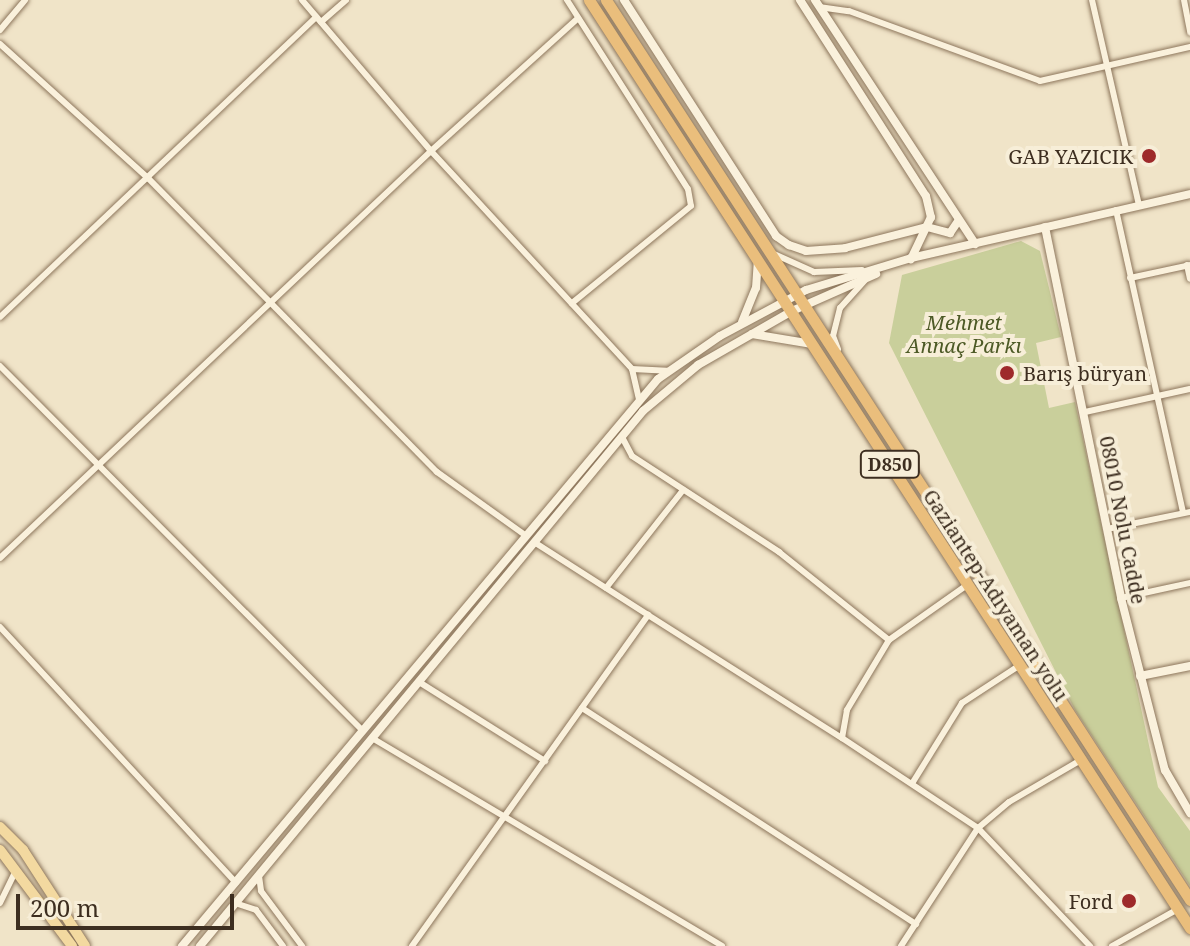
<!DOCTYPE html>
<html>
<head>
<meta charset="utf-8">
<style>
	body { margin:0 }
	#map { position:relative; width:1190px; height:946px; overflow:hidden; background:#f0e4c8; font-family:"Noto Serif",serif }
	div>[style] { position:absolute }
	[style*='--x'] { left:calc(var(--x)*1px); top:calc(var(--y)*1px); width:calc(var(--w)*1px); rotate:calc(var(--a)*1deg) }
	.green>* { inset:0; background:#c9cf9b }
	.roads { filter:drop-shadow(0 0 2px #8d765c) drop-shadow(0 0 2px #8d765c) }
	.minor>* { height:6px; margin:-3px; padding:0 3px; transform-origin:3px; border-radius:3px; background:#faf1dc }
	.tertiary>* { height:8px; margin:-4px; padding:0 4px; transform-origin:4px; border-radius:4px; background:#faf1dc }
	.primary>* { height:10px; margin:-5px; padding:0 5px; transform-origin:5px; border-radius:5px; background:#f3d9a0 }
	.trunk>* { height:11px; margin:-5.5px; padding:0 5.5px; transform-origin:5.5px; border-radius:5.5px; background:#eabe7c }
	.dots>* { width:22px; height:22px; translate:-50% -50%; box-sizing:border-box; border:4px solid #f7eed8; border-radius:50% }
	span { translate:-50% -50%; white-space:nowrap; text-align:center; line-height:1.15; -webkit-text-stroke:8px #f7eed8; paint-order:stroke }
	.shield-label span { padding:2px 6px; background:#f7eed8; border:2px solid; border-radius:6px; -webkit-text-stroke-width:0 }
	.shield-label { font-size:18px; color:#3d2e20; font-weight:700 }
	.poi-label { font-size:20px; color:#3d2e20 }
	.right { translate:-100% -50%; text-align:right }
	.left { translate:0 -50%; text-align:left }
	.park-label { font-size:20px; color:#4d5a26; font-style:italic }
	.street-label { font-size:20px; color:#3d2e20 }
	.scale { position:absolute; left:16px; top:894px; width:218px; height:36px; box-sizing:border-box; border:4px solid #3d2e20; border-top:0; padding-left:10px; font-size:24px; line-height:28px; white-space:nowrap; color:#3d2e20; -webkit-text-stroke:6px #f7eed8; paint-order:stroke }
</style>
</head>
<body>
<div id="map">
	<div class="green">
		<i style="clip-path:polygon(1021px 241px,1040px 251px,1061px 337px,1036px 343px,1049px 408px,1075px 402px,1158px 787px,1190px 831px,1190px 886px,1075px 710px,889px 343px,902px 275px)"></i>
	</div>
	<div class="roads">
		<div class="minor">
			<i style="--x:302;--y:0;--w:199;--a:49.5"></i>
			<i style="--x:431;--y:151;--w:297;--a:47.3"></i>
			<i style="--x:632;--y:369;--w:31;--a:77"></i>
			<i style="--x:567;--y:0;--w:224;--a:57.4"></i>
			<i style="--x:688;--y:189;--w:17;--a:80"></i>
			<i style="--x:691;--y:206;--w:154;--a:140.8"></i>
			<i style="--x:1092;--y:0;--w:210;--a:77.1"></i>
			<i style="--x:1184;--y:0;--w:33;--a:79"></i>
			<i style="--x:819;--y:7;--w:30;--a:8"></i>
			<i style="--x:849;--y:11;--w:203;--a:20.1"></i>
			<i style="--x:1040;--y:81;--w:154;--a:-12.8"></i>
			<i style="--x:321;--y:22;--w:33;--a:-41"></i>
			<i style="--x:0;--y:30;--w:39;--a:-50"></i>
			<i style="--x:0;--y:44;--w:200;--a:42.2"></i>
			<i style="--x:148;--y:178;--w:412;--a:45.5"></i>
			<i style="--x:437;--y:472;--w:108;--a:35.6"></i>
			<i style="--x:1116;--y:210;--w:310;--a:77.5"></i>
			<i style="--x:774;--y:254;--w:44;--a:24.2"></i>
			<i style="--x:814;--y:272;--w:48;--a:-2.4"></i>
			<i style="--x:1187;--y:265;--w:14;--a:78"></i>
			<i style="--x:1130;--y:278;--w:61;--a:-12.2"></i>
			<i style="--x:0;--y:317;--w:436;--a:-43.5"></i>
			<i style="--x:838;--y:349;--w:14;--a:-111"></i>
			<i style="--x:833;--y:336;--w:29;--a:-76"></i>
			<i style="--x:840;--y:308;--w:38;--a:-48"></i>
			<i style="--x:0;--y:366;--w:513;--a:45.16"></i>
			<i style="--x:632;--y:369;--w:35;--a:3"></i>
			<i style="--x:1085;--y:412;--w:107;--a:-12.4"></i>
			<i style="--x:622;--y:437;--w:21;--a:62"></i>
			<i style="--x:632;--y:456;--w:176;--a:33.1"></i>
			<i style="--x:779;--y:552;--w:141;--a:38.7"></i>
			<i style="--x:1107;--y:529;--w:85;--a:-11.6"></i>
			<i style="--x:534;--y:542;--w:135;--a:32.6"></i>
			<i style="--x:0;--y:558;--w:593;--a:-43.36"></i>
			<i style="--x:431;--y:151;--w:198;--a:-42.1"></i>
			<i style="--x:967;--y:585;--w:95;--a:144.8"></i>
			<i style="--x:889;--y:640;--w:82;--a:121"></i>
			<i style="--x:847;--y:710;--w:28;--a:100"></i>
			<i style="--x:842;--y:738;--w:163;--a:33.5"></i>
			<i style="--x:978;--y:828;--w:163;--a:46.5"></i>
			<i style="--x:606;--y:588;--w:125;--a:-51.8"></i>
			<i style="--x:1121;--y:598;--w:71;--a:-12.3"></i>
			<i style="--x:0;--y:627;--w:348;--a:47.3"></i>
			<i style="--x:419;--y:682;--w:149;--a:32.1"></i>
			<i style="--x:582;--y:708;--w:398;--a:32.9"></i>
			<i style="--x:372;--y:738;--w:407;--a:30.7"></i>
			<i style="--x:913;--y:782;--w:93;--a:-58.2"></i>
			<i style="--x:962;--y:703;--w:69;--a:-33.2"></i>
			<i style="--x:259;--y:876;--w:15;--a:82"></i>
			<i style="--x:261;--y:891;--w:69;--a:53.3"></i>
			<i style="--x:0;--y:903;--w:37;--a:-64"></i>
			<i style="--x:235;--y:903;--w:22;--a:18"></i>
			<i style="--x:256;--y:910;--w:45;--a:53.1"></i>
			<i style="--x:412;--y:946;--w:407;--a:-54.5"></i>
			<i style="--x:648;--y:615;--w:230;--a:32.4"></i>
			<i style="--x:901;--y:946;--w:141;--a:-56.9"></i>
			<i style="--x:978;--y:828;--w:40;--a:-40"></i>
			<i style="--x:1009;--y:802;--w:83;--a:-30.3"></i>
			<i style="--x:1112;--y:946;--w:76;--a:-29.3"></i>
		</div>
		<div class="tertiary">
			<i style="--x:624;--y:0;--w:281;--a:57.2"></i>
			<i style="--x:776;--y:236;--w:16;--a:35"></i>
			<i style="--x:789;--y:245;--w:18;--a:19"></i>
			<i style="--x:806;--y:251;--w:39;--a:-4"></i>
			<i style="--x:845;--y:248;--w:85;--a:-14.4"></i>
			<i style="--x:927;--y:227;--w:24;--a:15"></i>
			<i style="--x:950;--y:233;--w:14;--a:-56"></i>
			<i style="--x:800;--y:0;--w:233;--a:57.3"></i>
			<i style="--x:926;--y:196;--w:22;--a:77"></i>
			<i style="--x:931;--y:217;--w:47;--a:115.5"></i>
			<i style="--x:815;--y:0;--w:292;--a:56.7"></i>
			<i style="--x:1045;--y:227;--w:379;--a:78.4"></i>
			<i style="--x:1121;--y:598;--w:178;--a:75.7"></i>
			<i style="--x:1165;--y:770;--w:50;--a:59.8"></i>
			<i style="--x:742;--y:322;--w:37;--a:-68"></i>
			<i style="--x:756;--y:288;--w:26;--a:-86"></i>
			<i style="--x:752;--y:334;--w:61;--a:9.5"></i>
			<i style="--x:1140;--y:676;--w:51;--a:-11.3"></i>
			<i style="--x:182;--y:946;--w:740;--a:-49.99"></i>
			<i style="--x:658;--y:379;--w:75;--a:-34.7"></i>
			<i style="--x:720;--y:336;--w:98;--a:-28.1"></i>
			<i style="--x:806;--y:290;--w:110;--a:-16.9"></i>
			<i style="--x:911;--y:258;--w:286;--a:-12.9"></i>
			<i style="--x:200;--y:946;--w:695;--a:-50.37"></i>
			<i style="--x:643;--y:411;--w:72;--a:-39.9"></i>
			<i style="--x:698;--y:365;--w:108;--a:-29.9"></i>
			<i style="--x:792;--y:311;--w:92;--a:-23.8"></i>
		</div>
		<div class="primary">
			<i style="--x:0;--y:827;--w:33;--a:45"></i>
			<i style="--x:23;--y:850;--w:114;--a:57.1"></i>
			<i style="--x:0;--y:850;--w:120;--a:53.1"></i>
		</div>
		<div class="trunk">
			<i style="--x:589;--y:0;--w:1106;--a:57.07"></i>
			<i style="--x:606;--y:0;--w:1073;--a:57.02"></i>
		</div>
	</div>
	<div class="dots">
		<i style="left:1149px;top:156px;background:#9e2a2b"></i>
		<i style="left:1007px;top:373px;background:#9e2a2b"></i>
		<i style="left:1129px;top:901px;background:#9e2a2b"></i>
	</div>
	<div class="shield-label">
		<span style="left:890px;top:464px">D850</span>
	</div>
	<div class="poi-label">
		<span class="right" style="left:1133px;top:156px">GAB YAZICIK</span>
		<span class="left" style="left:1023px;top:373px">Barış büryan</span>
		<span class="right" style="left:1113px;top:901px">Ford</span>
	</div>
	<div class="park-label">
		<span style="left:964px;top:334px">Mehmet<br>Annaç Parkı</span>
	</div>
	<div class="street-label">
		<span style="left:1123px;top:520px;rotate:79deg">08010 Nolu Cadde</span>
		<span style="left:996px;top:595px;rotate:57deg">Gaziantep-Adıyaman yolu</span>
	</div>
	<div class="scale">200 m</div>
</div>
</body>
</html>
